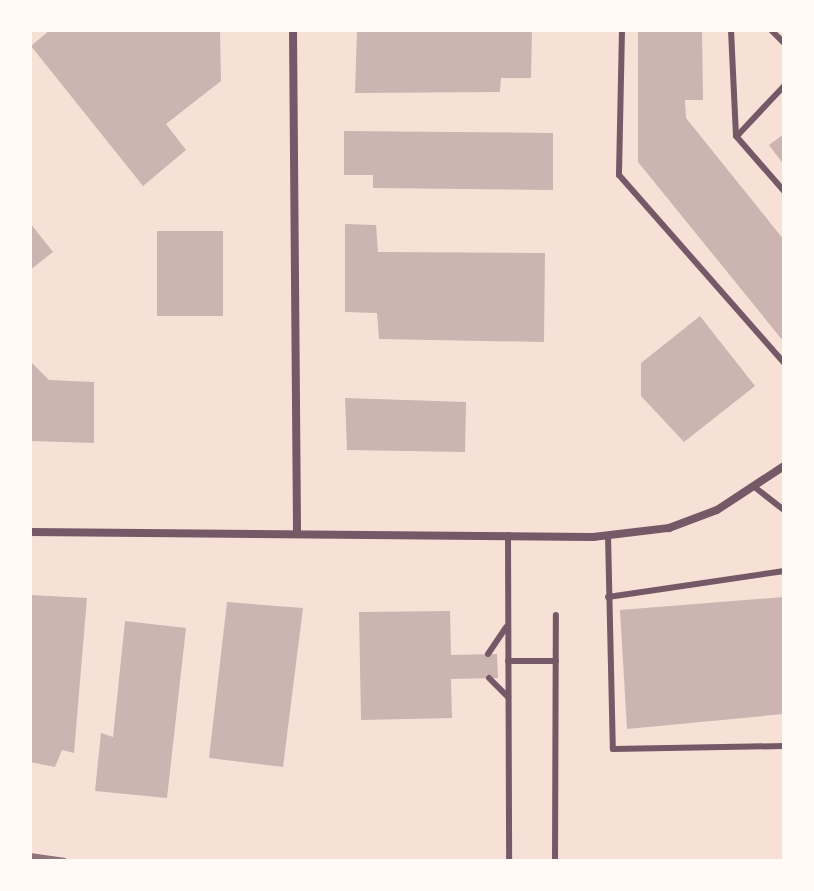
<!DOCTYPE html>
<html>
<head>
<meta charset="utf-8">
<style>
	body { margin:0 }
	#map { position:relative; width:814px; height:891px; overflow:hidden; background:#f7e1d7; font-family:Helvetica,sans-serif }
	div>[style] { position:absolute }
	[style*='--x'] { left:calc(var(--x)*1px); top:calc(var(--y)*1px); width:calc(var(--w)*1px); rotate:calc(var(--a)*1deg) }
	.building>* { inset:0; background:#ccb4b1 }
	.service>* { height:6px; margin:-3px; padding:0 3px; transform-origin:3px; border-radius:3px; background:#755966 }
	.minor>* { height:8px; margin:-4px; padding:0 4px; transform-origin:4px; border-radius:4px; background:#755966 }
	.rail>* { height:6px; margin:-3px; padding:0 3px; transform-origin:3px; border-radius:3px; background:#8f747c }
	span { translate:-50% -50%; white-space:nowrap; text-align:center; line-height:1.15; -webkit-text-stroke:6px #fffaf5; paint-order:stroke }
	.frame { position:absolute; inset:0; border:32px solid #fffaf5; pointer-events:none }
</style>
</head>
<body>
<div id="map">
	<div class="building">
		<i style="clip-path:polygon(50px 30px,220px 30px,221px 81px,166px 124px,186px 150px,143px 186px,31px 46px)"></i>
		<i style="clip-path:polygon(357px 30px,532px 30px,531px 78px,501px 78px,500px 92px,355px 93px)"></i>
		<i style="clip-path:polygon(638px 30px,702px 30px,703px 100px,685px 100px,686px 118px,784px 240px,784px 342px,638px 162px)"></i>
		<i style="clip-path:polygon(344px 131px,553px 133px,553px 190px,373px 188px,373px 175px,344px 175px)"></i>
		<i style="clip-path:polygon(784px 134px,784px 165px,769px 145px)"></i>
		<i style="clip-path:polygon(30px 223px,53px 252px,30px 270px)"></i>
		<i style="clip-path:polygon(345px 224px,376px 225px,378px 252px,545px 253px,544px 342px,379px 339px,377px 313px,345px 312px)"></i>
		<i style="clip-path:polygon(157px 231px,223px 231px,223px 316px,157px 316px)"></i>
		<i style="clip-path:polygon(700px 316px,755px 386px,684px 442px,641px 396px,641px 363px)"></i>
		<i style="clip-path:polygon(30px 361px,49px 380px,94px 382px,94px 443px,30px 441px)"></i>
		<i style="clip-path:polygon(345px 398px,466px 402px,465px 452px,347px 450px)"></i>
		<i style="clip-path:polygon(30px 595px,87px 598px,74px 753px,62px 750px,55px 767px,30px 762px)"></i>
		<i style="clip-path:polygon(784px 597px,784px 714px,627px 729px,620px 610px)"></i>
		<i style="clip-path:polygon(227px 602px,303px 608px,283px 767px,209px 758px)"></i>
		<i style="clip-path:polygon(450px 611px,451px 655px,497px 654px,498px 678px,451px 679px,452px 718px,361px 720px,359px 612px)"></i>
		<i style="clip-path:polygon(125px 621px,186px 628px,167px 798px,95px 791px,101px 733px,113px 737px)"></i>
	</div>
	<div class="service">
		<i style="--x:622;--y:30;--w:145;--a:91.2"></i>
		<i style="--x:619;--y:175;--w:250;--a:48.7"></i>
		<i style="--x:731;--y:30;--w:106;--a:87.3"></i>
		<i style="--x:736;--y:136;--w:73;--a:48.9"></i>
		<i style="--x:771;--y:30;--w:18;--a:45"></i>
		<i style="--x:737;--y:136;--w:69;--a:-46.8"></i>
		<i style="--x:757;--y:489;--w:34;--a:38"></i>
		<i style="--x:508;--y:535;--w:326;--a:89.8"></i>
		<i style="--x:608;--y:535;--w:214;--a:88.7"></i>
		<i style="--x:613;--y:749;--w:171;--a:-1"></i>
		<i style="--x:608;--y:597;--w:178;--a:-8.4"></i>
		<i style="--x:488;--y:654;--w:32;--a:-56"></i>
		<i style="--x:508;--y:661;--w:48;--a:0"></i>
		<i style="--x:489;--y:678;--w:27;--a:45"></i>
		<i style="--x:555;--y:861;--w:246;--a:-89.8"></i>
	</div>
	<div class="minor">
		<i style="--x:293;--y:30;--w:501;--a:89.54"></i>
		<i style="--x:30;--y:532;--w:563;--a:0.51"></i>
		<i style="--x:593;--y:537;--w:77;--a:-6.8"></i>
		<i style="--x:669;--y:528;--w:51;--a:-20.6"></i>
		<i style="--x:717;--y:510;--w:80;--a:-33.3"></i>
	</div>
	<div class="rail">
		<i style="--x:30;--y:856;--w:34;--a:8"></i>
	</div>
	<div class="frame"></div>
</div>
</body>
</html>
